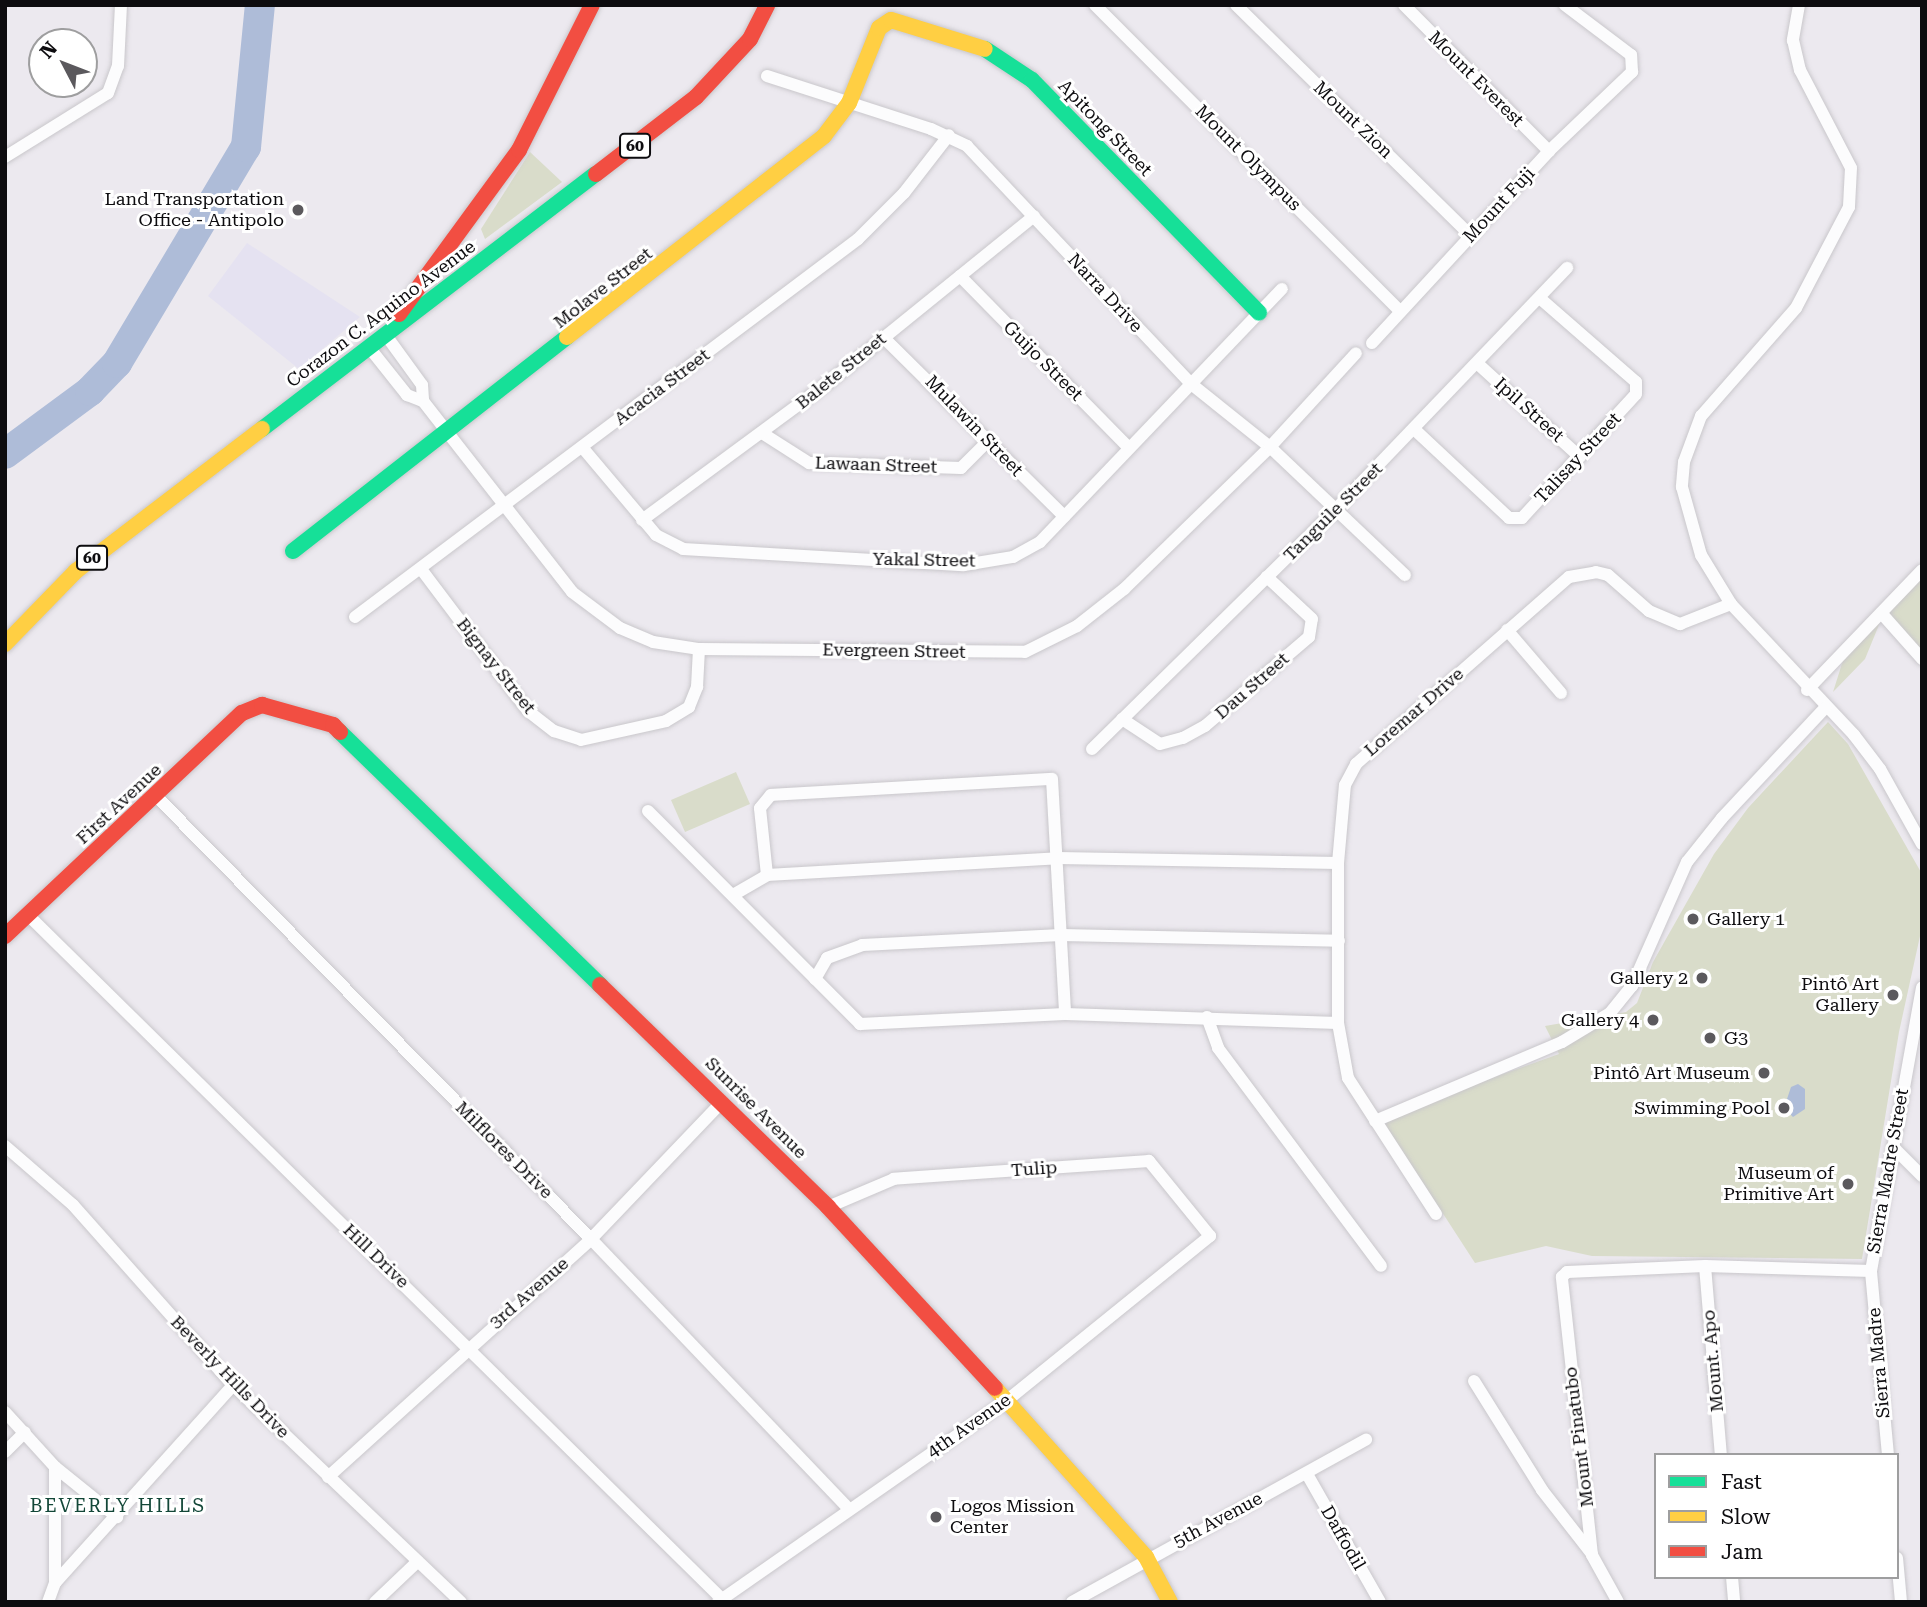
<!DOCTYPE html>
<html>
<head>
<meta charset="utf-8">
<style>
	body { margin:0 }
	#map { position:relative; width:1927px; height:1607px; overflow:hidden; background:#ece9ef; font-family:"Roboto Serif",serif }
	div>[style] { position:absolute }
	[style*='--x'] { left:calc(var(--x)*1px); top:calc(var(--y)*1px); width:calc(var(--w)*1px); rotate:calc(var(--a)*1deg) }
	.industrial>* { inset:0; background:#e5e2f1 }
	.green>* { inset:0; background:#d9dcca }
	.water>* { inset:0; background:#aebcd8 }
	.river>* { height:30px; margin:-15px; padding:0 15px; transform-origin:15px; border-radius:15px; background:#aebcd8 }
	.roads { filter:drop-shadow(0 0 2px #c9c7cb) drop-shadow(0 0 2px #c9c7cb) }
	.street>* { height:12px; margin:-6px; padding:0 6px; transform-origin:6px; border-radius:6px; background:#fcfcfd }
	.fast>* { height:16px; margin:-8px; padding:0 8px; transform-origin:8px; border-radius:8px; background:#16e098 }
	.slow>* { height:16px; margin:-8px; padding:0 8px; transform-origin:8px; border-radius:8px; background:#ffcf43 }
	.jam>* { height:16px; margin:-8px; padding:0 8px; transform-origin:8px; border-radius:8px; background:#f24e42 }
	.dots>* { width:19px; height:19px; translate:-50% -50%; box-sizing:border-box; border:4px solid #fff; border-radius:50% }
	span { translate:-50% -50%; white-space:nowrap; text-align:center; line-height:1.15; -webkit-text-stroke:6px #fff; paint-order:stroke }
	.shield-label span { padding:2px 5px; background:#fff; border:2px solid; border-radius:5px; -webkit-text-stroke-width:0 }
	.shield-label { font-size:16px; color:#0d0c0f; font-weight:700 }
	.street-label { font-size:18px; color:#0d0c0f }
	.poi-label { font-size:18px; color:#0d0c0f }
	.right { translate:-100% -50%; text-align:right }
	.left { translate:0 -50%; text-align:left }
	.neighbourhood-label { font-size:19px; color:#134738; letter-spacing:2px }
	.frame { position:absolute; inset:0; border:7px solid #0d0c0f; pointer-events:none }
	.legend { position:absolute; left:1654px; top:1453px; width:245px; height:126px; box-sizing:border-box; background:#fff; border:2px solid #9e9e9f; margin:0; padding:9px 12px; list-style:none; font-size:21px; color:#0d0c0f }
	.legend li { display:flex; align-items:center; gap:14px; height:35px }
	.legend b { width:35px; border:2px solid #9e9e9f }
	.north { position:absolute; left:28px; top:28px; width:70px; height:70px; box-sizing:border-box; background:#fff; border:2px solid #9e9e9f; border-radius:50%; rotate:312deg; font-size:19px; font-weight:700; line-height:28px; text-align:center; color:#0d0c0f }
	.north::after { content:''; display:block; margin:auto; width:24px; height:32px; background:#5b595d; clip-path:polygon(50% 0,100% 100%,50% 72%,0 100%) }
</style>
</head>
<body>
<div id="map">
	<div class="industrial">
		<i style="clip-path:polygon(247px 243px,360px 317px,299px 369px,208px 296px)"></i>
	</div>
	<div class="green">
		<i style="clip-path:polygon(530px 152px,562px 182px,485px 239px,481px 229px)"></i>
		<i style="clip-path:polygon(1922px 569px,1922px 659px,1883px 615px,1865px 659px,1833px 692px,1846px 651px)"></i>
		<i style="clip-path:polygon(1828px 722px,1848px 744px,1922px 874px,1922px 927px,1899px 1032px,1862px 1259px,1592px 1256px,1546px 1246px,1475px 1263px,1381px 1118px,1559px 1054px,1545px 1026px,1626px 1012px,1637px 1003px,1653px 962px,1714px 854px,1748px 808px)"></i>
		<i style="clip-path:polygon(736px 772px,750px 804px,685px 832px,671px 800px)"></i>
	</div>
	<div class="water">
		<i style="clip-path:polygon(1798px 1084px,1805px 1089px,1805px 1109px,1793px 1117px,1784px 1108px,1791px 1087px)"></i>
	</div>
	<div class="river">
		<i style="--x:5;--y:454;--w:106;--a:-36.5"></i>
		<i style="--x:90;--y:391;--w:39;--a:-46"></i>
		<i style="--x:117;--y:363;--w:252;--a:-59.2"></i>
		<i style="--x:246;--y:147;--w:143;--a:-84.4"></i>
	</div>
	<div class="roads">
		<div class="street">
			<i style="--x:1095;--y:5;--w:432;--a:45.1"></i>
			<i style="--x:1236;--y:5;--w:330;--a:44.5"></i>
			<i style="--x:1404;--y:5;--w:206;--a:45.2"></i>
			<i style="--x:1799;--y:5;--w:36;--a:100"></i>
			<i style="--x:1793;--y:40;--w:31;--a:77"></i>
			<i style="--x:1800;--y:70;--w:110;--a:62.5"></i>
			<i style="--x:1851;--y:168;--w:39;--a:93"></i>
			<i style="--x:1849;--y:207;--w:114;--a:117.7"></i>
			<i style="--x:1796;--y:308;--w:144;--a:131.3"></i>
			<i style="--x:1701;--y:416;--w:49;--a:110.3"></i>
			<i style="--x:1684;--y:462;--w:25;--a:95"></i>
			<i style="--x:1682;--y:487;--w:71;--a:74.4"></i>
			<i style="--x:1701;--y:555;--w:57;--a:58.5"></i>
			<i style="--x:1731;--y:604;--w:180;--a:46.8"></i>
			<i style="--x:1854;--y:735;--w:43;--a:52.6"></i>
			<i style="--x:1880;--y:769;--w:86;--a:60.8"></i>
			<i style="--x:767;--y:76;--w:172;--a:17.9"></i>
			<i style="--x:931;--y:129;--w:40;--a:25"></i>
			<i style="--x:967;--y:146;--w:325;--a:46.7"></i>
			<i style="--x:1190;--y:383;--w:102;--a:38.7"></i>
			<i style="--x:1270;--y:447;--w:186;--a:43.5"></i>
			<i style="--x:5;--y:157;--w:121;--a:-31.9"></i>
			<i style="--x:108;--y:93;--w:29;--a:-70"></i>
			<i style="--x:118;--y:66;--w:61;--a:-87.2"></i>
			<i style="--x:960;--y:276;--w:238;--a:45.5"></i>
			<i style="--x:385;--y:334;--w:63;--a:54"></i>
			<i style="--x:422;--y:385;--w:16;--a:86"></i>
			<i style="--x:883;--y:337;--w:255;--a:44.7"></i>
			<i style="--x:1372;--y:343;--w:261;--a:-47.3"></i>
			<i style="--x:1549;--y:151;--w:115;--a:-43.6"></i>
			<i style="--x:1632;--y:72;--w:17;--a:-93"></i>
			<i style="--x:1631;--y:55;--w:83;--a:-142.9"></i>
			<i style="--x:368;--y:346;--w:63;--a:51.5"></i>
			<i style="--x:407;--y:395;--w:17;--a:21"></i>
			<i style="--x:1478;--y:364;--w:138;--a:42.4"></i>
			<i style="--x:423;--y:401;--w:242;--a:52"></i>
			<i style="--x:572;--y:592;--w:60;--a:36.9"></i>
			<i style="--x:620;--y:628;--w:36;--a:23"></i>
			<i style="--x:653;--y:642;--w:47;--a:8.7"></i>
			<i style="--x:699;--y:649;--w:326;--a:0.5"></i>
			<i style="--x:1025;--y:652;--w:58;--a:-26.6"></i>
			<i style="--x:1077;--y:626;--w:60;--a:-38.2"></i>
			<i style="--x:1124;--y:589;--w:204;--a:-44.2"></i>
			<i style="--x:1270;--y:447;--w:127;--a:-47.5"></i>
			<i style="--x:1414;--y:429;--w:130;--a:43.1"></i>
			<i style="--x:1509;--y:518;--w:13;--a:0"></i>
			<i style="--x:1522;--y:518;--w:168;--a:-47.4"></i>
			<i style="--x:1636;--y:394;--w:12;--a:-90"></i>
			<i style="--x:1636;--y:382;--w:126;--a:-138.9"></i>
			<i style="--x:762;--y:433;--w:56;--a:32.6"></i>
			<i style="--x:809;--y:463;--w:152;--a:1.9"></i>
			<i style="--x:961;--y:468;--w:38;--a:-45"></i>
			<i style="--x:582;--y:447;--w:115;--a:49.9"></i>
			<i style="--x:656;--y:535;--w:30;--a:27"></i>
			<i style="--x:683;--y:549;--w:281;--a:3.3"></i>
			<i style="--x:964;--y:565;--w:50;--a:-9.3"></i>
			<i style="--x:1013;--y:557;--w:31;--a:-29"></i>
			<i style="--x:1040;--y:542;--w:350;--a:-46.3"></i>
			<i style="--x:642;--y:520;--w:231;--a:-36.4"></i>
			<i style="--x:828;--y:383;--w:265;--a:-39"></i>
			<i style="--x:421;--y:569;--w:178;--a:53"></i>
			<i style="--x:528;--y:711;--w:33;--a:38"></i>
			<i style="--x:554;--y:731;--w:28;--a:18"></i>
			<i style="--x:581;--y:740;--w:87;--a:-12.6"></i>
			<i style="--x:666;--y:721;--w:27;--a:-31"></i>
			<i style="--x:689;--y:707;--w:22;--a:-68"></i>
			<i style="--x:697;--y:687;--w:38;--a:-87"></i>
			<i style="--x:1883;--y:615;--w:59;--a:48.4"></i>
			<i style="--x:355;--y:617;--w:629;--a:-36.92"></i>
			<i style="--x:858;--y:239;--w:65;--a:-45"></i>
			<i style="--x:904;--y:193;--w:73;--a:-52.2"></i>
			<i style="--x:1507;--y:630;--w:83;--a:49.4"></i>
			<i style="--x:1807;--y:690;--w:166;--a:-46.2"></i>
			<i style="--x:1122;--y:719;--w:45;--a:33.3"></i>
			<i style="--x:1160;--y:744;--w:24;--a:-15"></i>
			<i style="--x:1183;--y:738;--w:25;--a:-29"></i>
			<i style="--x:1205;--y:726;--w:137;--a:-40.6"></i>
			<i style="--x:1309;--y:637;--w:18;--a:-81"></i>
			<i style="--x:1312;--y:619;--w:62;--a:-137"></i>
			<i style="--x:1092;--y:749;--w:339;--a:-44.5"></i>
			<i style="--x:1334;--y:511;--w:337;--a:-46.2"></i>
			<i style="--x:156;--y:796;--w:621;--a:45.52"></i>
			<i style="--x:591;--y:1239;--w:372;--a:46.3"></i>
			<i style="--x:648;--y:811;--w:301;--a:45.1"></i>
			<i style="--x:860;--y:1024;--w:205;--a:-2.8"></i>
			<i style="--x:1065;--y:1014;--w:273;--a:1.9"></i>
			<i style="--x:767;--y:875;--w:67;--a:-96"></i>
			<i style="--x:760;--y:808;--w:17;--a:-50"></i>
			<i style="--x:771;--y:795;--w:281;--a:-3.3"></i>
			<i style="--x:1052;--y:779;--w:235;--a:86.8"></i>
			<i style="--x:733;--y:895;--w:39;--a:-30"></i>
			<i style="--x:767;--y:875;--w:291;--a:-3.3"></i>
			<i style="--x:1058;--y:858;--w:280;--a:1"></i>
			<i style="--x:28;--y:915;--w:974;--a:44.58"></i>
			<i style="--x:815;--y:979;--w:24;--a:-60"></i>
			<i style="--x:827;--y:958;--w:37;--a:-20"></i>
			<i style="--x:862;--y:945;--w:199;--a:-2.9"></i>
			<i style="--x:1061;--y:935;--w:278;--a:1.2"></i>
			<i style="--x:1207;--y:1017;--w:33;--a:70"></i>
			<i style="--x:1218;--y:1048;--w:272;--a:53.2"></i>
			<i style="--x:1375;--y:1121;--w:203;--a:-22.9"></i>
			<i style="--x:1562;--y:1042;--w:56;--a:-31.1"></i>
			<i style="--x:1610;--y:1013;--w:35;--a:-51"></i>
			<i style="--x:1632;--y:986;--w:136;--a:-66.1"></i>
			<i style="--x:1687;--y:862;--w:56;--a:-51.5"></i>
			<i style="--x:1722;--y:818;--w:151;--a:-46.9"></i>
			<i style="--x:5;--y:1146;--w:90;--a:40.9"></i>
			<i style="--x:73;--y:1205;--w:241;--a:48.4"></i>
			<i style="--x:233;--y:1385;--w:315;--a:43.6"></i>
			<i style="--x:1893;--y:1147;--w:41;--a:45"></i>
			<i style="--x:1436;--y:1214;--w:162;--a:-122.9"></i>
			<i style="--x:1348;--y:1078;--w:56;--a:-100.3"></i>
			<i style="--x:1338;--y:1023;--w:160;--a:-90"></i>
			<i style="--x:1338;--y:863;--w:78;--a:-84.9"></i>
			<i style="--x:1345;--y:785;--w:24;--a:-62"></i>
			<i style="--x:1356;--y:764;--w:283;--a:-41.3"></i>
			<i style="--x:1569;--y:577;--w:27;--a:-10"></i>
			<i style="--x:1596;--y:572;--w:12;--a:14"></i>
			<i style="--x:1608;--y:575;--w:55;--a:41.3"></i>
			<i style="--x:1649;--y:611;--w:34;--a:23"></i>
			<i style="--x:1680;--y:624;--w:55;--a:-21.4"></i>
			<i style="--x:1705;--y:1266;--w:190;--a:85.2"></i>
			<i style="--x:1474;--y:1381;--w:128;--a:58"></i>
			<i style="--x:1542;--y:1490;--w:81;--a:52"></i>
			<i style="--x:5;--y:1412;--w:74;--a:47.7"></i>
			<i style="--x:55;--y:1467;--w:80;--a:38.9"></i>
			<i style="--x:5;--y:1452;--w:28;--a:-45"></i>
			<i style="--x:1888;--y:1455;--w:185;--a:-95.3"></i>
			<i style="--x:1871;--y:1271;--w:288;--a:-79.8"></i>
			<i style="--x:55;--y:1467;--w:116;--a:90"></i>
			<i style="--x:1307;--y:1474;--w:147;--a:60.3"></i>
			<i style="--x:328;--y:1477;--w:355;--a:-42.1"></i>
			<i style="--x:591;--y:1239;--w:190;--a:-46.3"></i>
			<i style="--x:1897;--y:1558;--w:44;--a:84.8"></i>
			<i style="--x:1732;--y:1577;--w:25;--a:85"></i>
			<i style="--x:48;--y:1602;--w:20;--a:-70"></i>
			<i style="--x:55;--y:1583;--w:266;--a:-48"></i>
			<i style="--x:375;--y:1602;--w:59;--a:-43.6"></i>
			<i style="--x:718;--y:1602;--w:350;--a:-34.9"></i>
			<i style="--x:1005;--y:1402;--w:264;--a:-39"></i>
			<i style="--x:1210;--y:1236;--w:97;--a:-129.1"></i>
			<i style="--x:1149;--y:1161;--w:256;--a:176"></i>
			<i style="--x:894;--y:1179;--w:72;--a:157"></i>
			<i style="--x:1072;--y:1602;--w:336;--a:-28.9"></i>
			<i style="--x:1618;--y:1602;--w:54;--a:-119"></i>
			<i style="--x:1592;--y:1555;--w:280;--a:-96.2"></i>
			<i style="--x:1562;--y:1277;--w:7;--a:-45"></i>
			<i style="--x:1567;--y:1272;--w:138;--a:-2.5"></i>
			<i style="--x:1705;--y:1266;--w:166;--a:1.7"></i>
		</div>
		<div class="fast">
			<i style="--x:985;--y:49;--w:56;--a:33.4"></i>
			<i style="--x:1032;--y:80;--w:325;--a:45.7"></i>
			<i style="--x:262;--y:429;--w:420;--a:-37.4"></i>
			<i style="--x:293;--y:551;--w:348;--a:-38"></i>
			<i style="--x:340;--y:732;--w:363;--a:44.2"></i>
		</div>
		<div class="slow">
			<i style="--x:567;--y:337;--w:326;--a:-38"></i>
			<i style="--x:824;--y:136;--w:41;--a:-52.9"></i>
			<i style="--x:849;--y:103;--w:81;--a:-68.2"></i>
			<i style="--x:879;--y:28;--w:14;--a:-34"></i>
			<i style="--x:891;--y:20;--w:98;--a:17.1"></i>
			<i style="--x:5;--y:644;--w:102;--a:-45.8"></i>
			<i style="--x:76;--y:571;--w:234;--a:-37.4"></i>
			<i style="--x:995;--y:1388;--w:227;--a:48.2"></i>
			<i style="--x:1146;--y:1557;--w:51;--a:61.9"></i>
		</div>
		<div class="jam">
			<i style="--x:596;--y:174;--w:126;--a:-37.6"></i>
			<i style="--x:696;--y:97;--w:79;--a:-47"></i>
			<i style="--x:750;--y:39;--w:38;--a:-63"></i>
			<i style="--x:399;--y:314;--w:203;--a:-53.8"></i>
			<i style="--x:519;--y:150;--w:162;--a:-63.3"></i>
			<i style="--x:5;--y:936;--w:325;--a:-43.3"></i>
			<i style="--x:242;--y:713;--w:22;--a:-22"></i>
			<i style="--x:262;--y:705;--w:74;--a:15.7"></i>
			<i style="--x:333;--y:725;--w:10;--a:45"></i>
			<i style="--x:600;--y:985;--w:318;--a:44.2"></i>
			<i style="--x:828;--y:1207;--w:246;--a:47.3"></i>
		</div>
	</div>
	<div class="dots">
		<i style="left:298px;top:210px;background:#5b595d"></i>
		<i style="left:1693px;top:919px;background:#5b595d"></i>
		<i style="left:1702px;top:978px;background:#5b595d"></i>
		<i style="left:1893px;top:995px;background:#5b595d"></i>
		<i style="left:1653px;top:1020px;background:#5b595d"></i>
		<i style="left:1710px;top:1038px;background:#5b595d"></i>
		<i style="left:1764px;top:1073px;background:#5b595d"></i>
		<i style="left:1784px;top:1108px;background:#5b595d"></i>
		<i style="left:1848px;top:1184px;background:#5b595d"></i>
		<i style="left:936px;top:1517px;background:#5b595d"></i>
	</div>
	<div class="shield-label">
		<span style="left:635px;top:146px">60</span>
		<span style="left:92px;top:558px">60</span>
	</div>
	<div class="street-label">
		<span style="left:1476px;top:79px;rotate:45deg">Mount Everest</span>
		<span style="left:1353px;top:120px;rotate:44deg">Mount Zion</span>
		<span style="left:1105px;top:128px;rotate:46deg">Apitong Street</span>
		<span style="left:1248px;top:158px;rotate:45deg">Mount Olympus</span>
		<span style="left:1499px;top:205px;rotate:-47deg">Mount Fuji</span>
		<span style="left:603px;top:288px;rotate:-38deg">Molave Street</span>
		<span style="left:1105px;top:293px;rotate:47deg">Narra Drive</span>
		<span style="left:381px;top:314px;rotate:-37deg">Corazon C. Aquino Avenue</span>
		<span style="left:1043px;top:361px;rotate:45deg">Guijo Street</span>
		<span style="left:841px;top:371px;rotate:-39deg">Balete Street</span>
		<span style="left:662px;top:387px;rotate:-37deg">Acacia Street</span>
		<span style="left:1529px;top:410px;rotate:42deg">Ipil Street</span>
		<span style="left:974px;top:426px;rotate:46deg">Mulawin Street</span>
		<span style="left:1578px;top:458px;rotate:-47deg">Talisay Street</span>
		<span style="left:876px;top:465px;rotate:2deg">Lawaan Street</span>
		<span style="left:1333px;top:512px;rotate:-45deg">Tanguile Street</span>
		<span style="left:924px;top:560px;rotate:1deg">Yakal Street</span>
		<span style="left:894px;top:651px;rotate:1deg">Evergreen Street</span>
		<span style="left:496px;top:666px;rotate:52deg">Bignay Street</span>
		<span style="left:1252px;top:686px;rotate:-41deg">Dau Street</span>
		<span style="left:1414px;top:712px;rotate:-41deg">Loremar Drive</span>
		<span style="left:119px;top:804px;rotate:-43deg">First Avenue</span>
		<span style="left:756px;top:1108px;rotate:45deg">Sunrise Avenue</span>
		<span style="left:504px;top:1150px;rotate:45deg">Milflores Drive</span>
		<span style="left:1034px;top:1169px;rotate:-4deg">Tulip</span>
		<span style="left:1888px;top:1171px;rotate:-80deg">Sierra Madre Street</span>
		<span style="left:376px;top:1256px;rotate:44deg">Hill Drive</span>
		<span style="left:529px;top:1293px;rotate:-41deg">3rd Avenue</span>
		<span style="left:1713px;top:1361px;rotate:-95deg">Mount. Apo</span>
		<span style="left:1879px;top:1363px;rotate:-95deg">Sierra Madre</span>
		<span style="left:230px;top:1377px;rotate:46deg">Beverly Hills Drive</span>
		<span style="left:969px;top:1426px;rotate:-35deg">4th Avenue</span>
		<span style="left:1579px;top:1437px;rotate:-97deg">Mount Pinatubo</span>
		<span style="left:1218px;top:1520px;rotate:-28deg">5th Avenue</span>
		<span style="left:1343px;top:1538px;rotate:60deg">Daffodil</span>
	</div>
	<div class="poi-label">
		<span class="right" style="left:284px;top:210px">Land Transportation<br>Office - Antipolo</span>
		<span class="left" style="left:1707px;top:919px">Gallery 1</span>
		<span class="right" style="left:1688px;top:978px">Gallery 2</span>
		<span class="right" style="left:1879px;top:995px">Pintô Art<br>Gallery</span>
		<span class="right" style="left:1639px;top:1020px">Gallery 4</span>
		<span class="left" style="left:1724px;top:1038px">G3</span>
		<span class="right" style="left:1750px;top:1073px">Pintô Art Museum</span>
		<span class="right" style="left:1770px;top:1108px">Swimming Pool</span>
		<span class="right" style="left:1834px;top:1184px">Museum of<br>Primitive Art</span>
		<span class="left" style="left:950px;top:1517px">Logos Mission<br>Center</span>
	</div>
	<div class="neighbourhood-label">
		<span style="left:118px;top:1506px">BEVERLY HILLS</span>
	</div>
	<div class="frame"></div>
	<ul class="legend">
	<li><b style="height:9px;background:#16e098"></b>Fast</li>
	<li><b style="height:9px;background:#ffcf43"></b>Slow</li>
	<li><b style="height:9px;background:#f24e42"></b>Jam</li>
	</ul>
	<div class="north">N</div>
</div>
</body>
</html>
